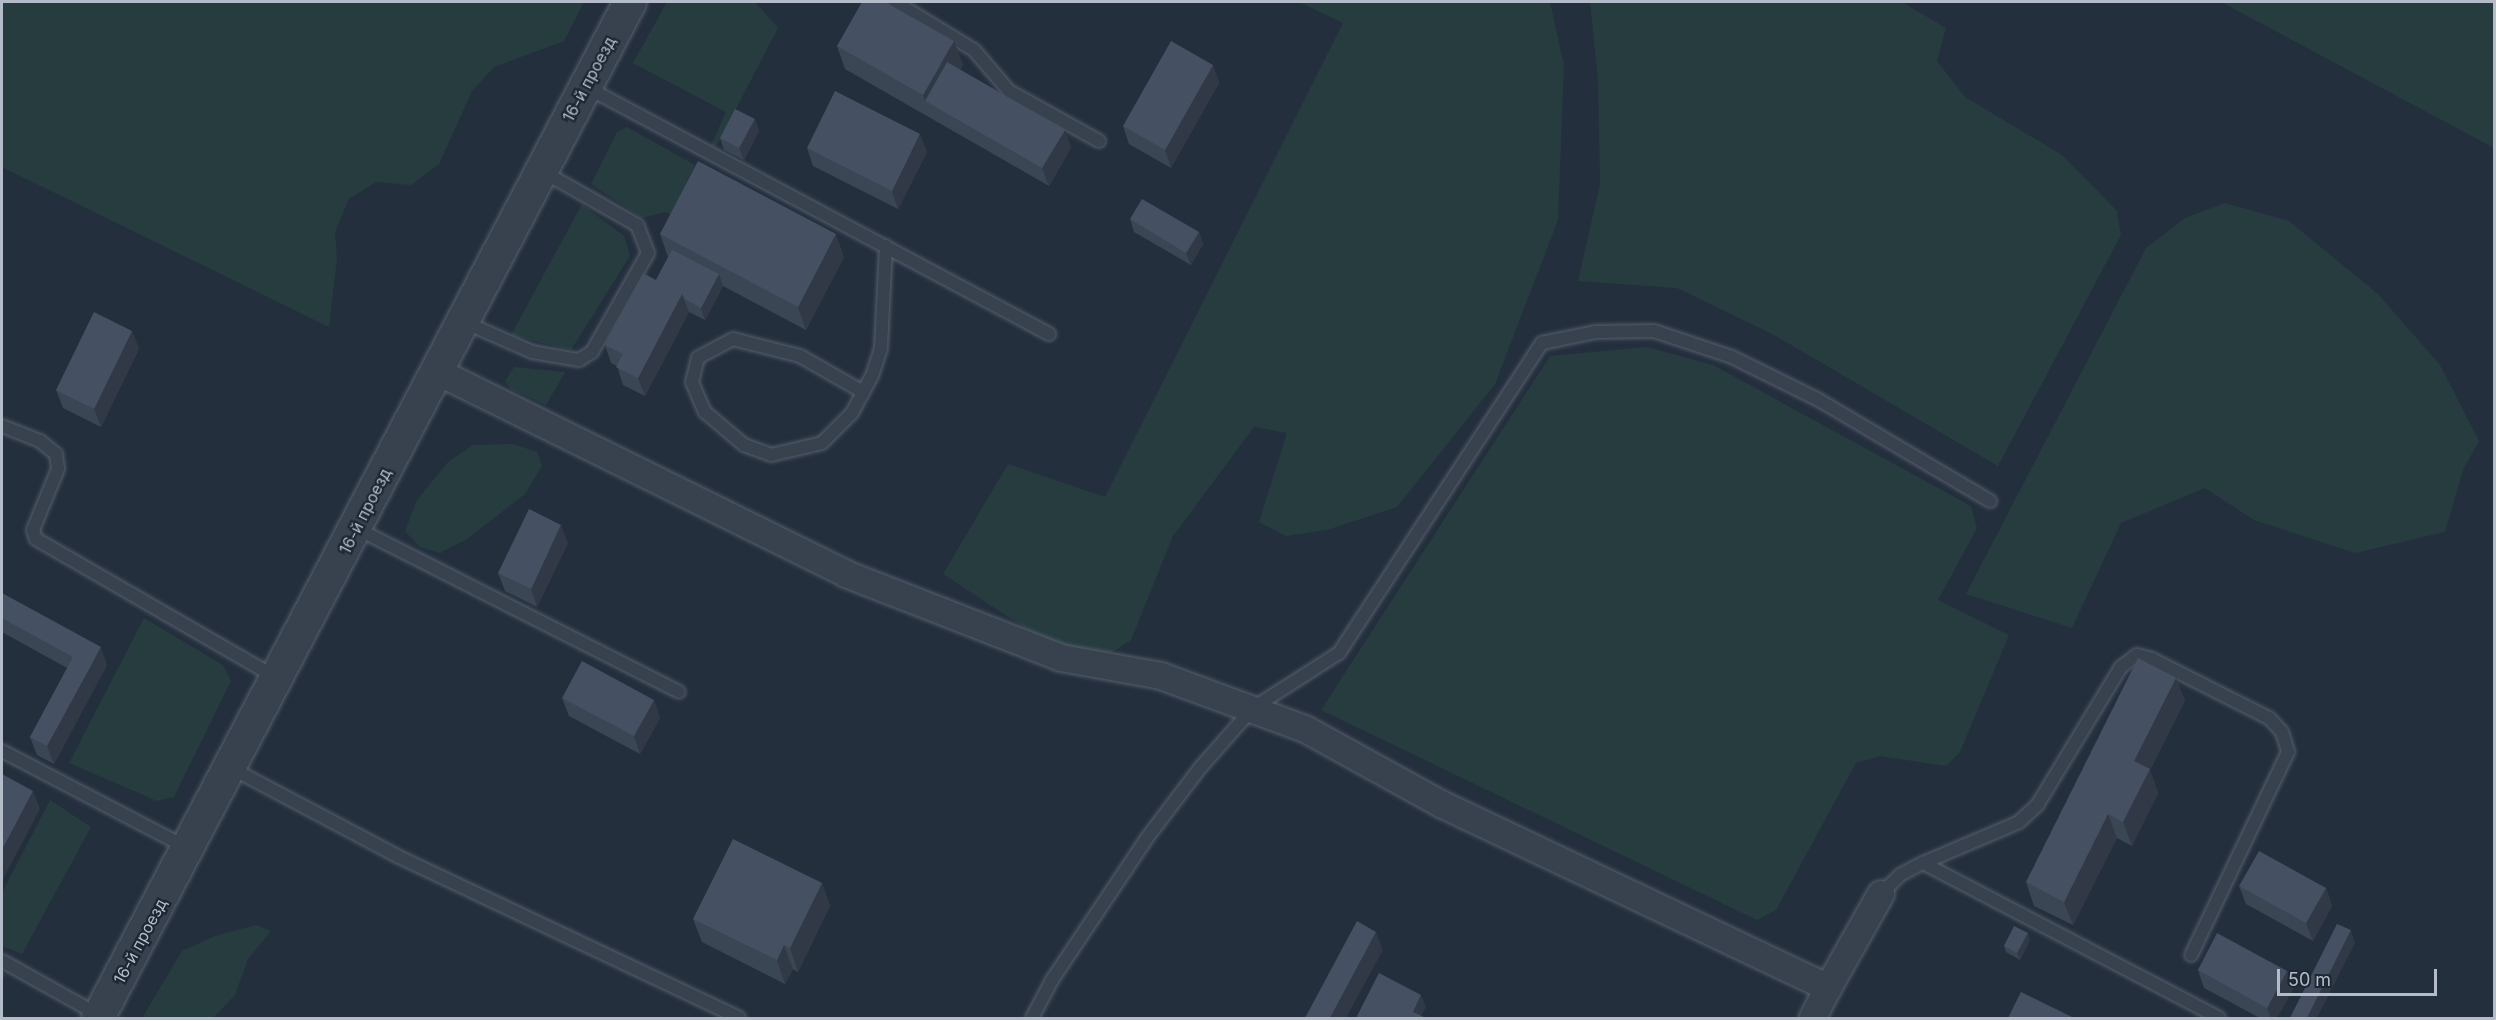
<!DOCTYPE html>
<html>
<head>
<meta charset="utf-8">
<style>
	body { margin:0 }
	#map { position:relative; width:2496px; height:1020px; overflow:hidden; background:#242f3e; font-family:Inter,sans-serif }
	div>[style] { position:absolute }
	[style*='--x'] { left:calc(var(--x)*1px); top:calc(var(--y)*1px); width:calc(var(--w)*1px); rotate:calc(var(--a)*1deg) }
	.green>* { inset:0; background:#263c3f }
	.roads { filter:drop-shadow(0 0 2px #565f6c) drop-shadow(0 0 2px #565f6c) }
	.service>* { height:12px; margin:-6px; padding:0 6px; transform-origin:6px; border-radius:6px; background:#38414e }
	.minor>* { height:26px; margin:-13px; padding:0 13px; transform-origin:13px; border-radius:13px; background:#38414e }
	.tertiary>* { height:32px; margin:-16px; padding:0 16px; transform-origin:16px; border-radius:16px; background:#38414e }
	.wall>* { inset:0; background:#3b4654 }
	.shaded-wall>* { inset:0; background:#303945 }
	.building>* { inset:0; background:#455162 }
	span { translate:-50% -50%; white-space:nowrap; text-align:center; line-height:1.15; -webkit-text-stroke:4.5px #1d2633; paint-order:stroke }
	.street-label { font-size:16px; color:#b4bcc9 }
	.frame { position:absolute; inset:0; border:3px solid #b4bcc9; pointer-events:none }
	.scale { position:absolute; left:2277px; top:969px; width:160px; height:27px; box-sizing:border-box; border:3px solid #b4bcc9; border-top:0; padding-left:8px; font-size:18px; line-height:21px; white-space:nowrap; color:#b4bcc9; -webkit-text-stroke:4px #1d2633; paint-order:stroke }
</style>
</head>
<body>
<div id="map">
	<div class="green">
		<i style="clip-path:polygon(2px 2px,584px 2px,564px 41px,494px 67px,472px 91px,439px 164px,411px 185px,376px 182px,349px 199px,335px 232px,337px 258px,329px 327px,2px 167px)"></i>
		<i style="clip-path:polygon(667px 2px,755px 2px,778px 28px,716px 147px,711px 145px,726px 112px,633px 63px)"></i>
		<i style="clip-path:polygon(1299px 2px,1550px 2px,1564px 65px,1558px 220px,1495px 384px,1397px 507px,1327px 530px,1286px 536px,1259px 522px,1287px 433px,1254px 427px,1173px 536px,1131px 640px,1112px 652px,1077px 654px,1028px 630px,943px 574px,1008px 464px,1105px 497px,1343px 23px)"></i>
		<i style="clip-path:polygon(1590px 2px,1902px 2px,1946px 28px,1937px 61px,1965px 97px,2062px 155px,2117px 211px,2121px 235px,1998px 466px,1774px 335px,1677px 288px,1578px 281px,1600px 184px,1598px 82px)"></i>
		<i style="clip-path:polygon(2221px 2px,2494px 2px,2494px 148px)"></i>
		<i style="clip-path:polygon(627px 127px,695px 165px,671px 214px,665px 212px,642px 218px,591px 184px,617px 132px)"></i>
		<i style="clip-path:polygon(2225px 203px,2289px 221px,2378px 294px,2440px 365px,2479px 441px,2463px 470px,2445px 532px,2355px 553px,2254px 520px,2205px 488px,2121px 523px,2072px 628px,1966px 594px,2146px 248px,2185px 218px)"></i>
		<i style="clip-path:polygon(582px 204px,624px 236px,630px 256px,571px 350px,511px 335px)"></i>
		<i style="clip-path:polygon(1647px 347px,1713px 365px,1971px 506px,1977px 528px,1938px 600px,2009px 635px,1960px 752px,1946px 766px,1880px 756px,1856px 763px,1776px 910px,1757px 920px,1321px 710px,1550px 356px)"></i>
		<i style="clip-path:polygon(514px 367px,565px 372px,546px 405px,510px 389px,505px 381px)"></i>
		<i style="clip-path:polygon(513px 444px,537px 452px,542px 466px,525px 494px,467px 539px,439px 553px,420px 547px,405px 531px,417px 500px,448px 462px,473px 445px)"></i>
		<i style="clip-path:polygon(144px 618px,223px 665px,231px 681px,174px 797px,157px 801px,69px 763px)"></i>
		<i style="clip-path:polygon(50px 800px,91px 827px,22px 954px,2px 946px,2px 893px)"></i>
		<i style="clip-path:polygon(256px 925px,271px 931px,248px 959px,235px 995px,213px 1018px,142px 1018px,182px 951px,215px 936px)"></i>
	</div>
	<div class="roads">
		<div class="service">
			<i style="--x:895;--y:2;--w:92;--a:31.3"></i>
			<i style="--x:974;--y:50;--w:54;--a:49.5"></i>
			<i style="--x:1009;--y:91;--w:103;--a:29.1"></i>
			<i style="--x:586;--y:87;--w:525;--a:28.08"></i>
			<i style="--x:464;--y:322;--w:74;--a:23.8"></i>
			<i style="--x:532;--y:352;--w:48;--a:9.7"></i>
			<i style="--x:579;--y:360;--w:15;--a:-32"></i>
			<i style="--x:592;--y:352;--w:114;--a:-60.5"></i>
			<i style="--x:648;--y:253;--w:30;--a:-111"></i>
			<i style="--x:637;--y:225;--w:109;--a:-150.4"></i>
			<i style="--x:863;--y:392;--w:73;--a:-150.3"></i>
			<i style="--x:800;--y:356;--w:69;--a:-165.8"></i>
			<i style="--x:733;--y:339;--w:40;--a:152"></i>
			<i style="--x:698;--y:358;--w:25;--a:104"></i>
			<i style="--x:692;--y:382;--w:33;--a:67"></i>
			<i style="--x:705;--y:412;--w:51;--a:40.2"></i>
			<i style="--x:744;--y:445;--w:29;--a:20"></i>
			<i style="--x:771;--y:455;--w:52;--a:-13.2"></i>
			<i style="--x:822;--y:443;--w:42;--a:-45"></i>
			<i style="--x:852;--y:413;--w:24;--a:-62"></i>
			<i style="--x:863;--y:392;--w:18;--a:-61"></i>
			<i style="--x:872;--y:376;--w:29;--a:-72"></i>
			<i style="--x:881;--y:348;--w:102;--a:-87.2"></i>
			<i style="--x:2;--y:426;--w:41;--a:21.5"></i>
			<i style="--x:40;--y:441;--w:21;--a:39"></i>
			<i style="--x:56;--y:454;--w:15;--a:82"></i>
			<i style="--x:58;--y:469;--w:66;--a:112.3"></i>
			<i style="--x:33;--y:530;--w:9;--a:72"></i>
			<i style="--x:36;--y:539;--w:278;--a:30"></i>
			<i style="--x:356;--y:528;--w:362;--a:26.9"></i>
			<i style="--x:2;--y:751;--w:208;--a:27.6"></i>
			<i style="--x:231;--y:768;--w:190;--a:27.9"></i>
			<i style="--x:399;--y:857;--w:376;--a:25.3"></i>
			<i style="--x:1923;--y:863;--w:104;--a:-23.1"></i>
			<i style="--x:2019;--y:822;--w:26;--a:-43"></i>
			<i style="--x:2038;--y:804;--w:160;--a:-58.8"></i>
			<i style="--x:2121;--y:667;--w:20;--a:-37"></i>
			<i style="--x:2137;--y:655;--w:16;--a:15"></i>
			<i style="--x:2152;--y:659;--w:131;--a:26.8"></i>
			<i style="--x:2269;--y:718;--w:19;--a:47"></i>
			<i style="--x:2282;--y:732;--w:21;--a:73"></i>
			<i style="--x:2288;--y:752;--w:225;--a:115.5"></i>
			<i style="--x:1881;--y:894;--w:27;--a:-45"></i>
			<i style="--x:1900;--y:875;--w:26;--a:-28"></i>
			<i style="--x:1923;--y:863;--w:334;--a:27.6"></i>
			<i style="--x:2;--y:961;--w:111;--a:29.1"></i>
			<i style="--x:1032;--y:1018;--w:43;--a:-62.2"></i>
			<i style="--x:1052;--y:980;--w:171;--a:-56.2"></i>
			<i style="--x:1147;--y:838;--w:88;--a:-52.9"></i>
			<i style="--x:1200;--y:768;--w:80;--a:-48.5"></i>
			<i style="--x:1253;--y:708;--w:102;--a:-32.6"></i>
			<i style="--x:1339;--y:653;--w:371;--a:-56.8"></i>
			<i style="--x:1542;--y:343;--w:54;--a:-11.7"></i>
			<i style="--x:1595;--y:332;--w:59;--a:-1"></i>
			<i style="--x:1654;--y:331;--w:82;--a:18.4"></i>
			<i style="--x:1732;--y:357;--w:95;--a:26.3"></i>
			<i style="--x:1817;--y:399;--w:201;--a:30.5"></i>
		</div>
		<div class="minor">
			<i style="--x:438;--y:372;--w:455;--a:26.3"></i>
			<i style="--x:846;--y:574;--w:231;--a:21.3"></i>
			<i style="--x:1061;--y:658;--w:102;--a:10.2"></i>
			<i style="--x:1161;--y:676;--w:153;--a:20.2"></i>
			<i style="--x:1305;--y:729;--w:155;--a:28.9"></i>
			<i style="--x:1441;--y:804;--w:429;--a:25.4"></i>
			<i style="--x:1828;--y:988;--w:34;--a:117"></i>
			<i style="--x:1828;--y:988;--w:108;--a:-60.6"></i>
		</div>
		<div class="tertiary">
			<i style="--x:98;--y:1018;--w:1147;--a:-62.36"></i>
		</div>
	</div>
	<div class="wall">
		<i style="clip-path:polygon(837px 46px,963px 64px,960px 70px,1065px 130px,1071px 148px,1049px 186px,845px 69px)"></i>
		<i style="clip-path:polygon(1213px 65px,1219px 83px,1171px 168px,1129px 144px,1123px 126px)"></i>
		<i style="clip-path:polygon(759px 131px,744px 160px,724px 150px,720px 138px)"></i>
		<i style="clip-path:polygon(807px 148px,927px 152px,898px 209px,813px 166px)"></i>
		<i style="clip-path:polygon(1130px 219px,1199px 232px,1203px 244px,1191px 265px,1134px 232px)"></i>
		<i style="clip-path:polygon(660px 234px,844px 257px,806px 330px,723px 286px,705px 320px,689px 312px,645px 396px,623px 385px,617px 366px,611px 363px,605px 345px,656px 280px,668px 257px)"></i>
		<i style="clip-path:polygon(132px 331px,139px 349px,101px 427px,63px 408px,56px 390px)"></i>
		<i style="clip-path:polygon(568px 543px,537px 607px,505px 591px,498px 573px)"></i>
		<i style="clip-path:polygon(2px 593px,107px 665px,54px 764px,37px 755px,30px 737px,67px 668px,2px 632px)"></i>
		<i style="clip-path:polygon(2176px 678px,2185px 701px,2150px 770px,2158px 793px,2132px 846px,2117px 838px,2073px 925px,2034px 906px,2026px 882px)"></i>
		<i style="clip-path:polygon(562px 698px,654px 700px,660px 718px,640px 754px,569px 716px)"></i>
		<i style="clip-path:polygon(822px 883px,830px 906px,798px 972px,793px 969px,785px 984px,702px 942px,693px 919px)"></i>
		<i style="clip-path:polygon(2239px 886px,2326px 888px,2332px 906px,2313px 941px,2246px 904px)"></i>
		<i style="clip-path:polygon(2030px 940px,2020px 960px,2006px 952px,2004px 946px)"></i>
		<i style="clip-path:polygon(2198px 970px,2287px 971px,2293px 989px,2277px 1018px,2260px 1018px,2204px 988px)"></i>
	</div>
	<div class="shaded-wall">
		<i style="clip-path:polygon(954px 41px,963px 64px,938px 108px,925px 101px,923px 95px)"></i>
		<i style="clip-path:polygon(1213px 65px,1219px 83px,1171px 168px,1165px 150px)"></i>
		<i style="clip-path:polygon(755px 119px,759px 131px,744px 160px,739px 148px)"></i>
		<i style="clip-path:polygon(1065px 130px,1071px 148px,1049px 186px,1042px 168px)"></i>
		<i style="clip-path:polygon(920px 134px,927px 152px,898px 209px,892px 191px)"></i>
		<i style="clip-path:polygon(1199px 232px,1203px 244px,1191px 265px,1186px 253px)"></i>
		<i style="clip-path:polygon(836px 234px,844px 257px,806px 330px,798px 307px)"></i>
		<i style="clip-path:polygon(719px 274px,723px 286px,705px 320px,701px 308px)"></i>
		<i style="clip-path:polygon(682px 294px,689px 312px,645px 396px,638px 378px)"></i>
		<i style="clip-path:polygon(132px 331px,139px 349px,101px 427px,94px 409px)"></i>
		<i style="clip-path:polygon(561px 525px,568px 543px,537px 607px,531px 589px)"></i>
		<i style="clip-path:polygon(101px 647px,107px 665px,54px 764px,47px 746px)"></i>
		<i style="clip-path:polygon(2176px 678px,2185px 701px,2150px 770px,2158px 793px,2132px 846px,2123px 822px,2134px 761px)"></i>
		<i style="clip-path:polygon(654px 700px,660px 718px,640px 754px,634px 736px)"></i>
		<i style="clip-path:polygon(33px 791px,40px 809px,2px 881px,2px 850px)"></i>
		<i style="clip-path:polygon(2108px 814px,2117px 838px,2073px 925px,2064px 902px)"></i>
		<i style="clip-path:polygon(822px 883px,830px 906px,798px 972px,790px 948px)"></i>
		<i style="clip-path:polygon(2326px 888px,2332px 906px,2313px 941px,2306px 923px)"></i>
		<i style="clip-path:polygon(2351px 930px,2355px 943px,2317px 1018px,2307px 1018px)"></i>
		<i style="clip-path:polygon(1376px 932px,1383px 950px,1346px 1018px,1330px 1018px)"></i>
		<i style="clip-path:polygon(2028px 933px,2030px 940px,2020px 960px,2017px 953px)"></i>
		<i style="clip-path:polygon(784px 945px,793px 969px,785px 984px,777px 960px)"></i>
		<i style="clip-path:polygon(3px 969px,5px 975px,2px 982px,2px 972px)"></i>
		<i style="clip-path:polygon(2287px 971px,2293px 989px,2277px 1018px,2271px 1018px,2267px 1008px)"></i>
		<i style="clip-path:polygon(1421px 995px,1426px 1007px,1420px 1018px,1413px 1012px)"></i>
	</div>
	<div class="building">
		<i style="clip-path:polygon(862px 2px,885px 2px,954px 41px,923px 95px,837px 46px)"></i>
		<i style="clip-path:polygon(1171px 41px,1213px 65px,1165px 150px,1123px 126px)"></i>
		<i style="clip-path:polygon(947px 62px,1065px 130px,1042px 168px,925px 101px)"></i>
		<i style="clip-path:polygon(835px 91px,920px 134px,892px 191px,807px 148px)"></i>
		<i style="clip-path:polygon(735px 109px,755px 119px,739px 148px,720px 138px)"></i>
		<i style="clip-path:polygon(698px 161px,836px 234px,798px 307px,660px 234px)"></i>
		<i style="clip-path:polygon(1142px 199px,1199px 232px,1186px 253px,1130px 219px)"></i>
		<i style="clip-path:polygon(672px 250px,719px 274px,701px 308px,685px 299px,682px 294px,656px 280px)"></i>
		<i style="clip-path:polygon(643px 273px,682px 294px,638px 378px,616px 367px,623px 354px,605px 345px)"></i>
		<i style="clip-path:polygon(94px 312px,132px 331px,94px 409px,56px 390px)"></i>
		<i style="clip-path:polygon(529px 509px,561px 525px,531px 589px,498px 573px)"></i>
		<i style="clip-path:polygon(2px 593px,101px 647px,47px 746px,30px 737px,73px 657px,2px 618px)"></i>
		<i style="clip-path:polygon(2138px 658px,2176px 678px,2134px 761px,2150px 769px,2123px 822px,2108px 814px,2064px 902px,2026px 882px)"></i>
		<i style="clip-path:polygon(582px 661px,654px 700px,634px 736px,562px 698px)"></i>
		<i style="clip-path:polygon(2px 774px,33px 791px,2px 850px)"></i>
		<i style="clip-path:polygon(733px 839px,822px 883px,790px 948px,784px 945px,777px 960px,693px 919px)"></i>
		<i style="clip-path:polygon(2259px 851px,2326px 888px,2306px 923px,2239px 886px)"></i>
		<i style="clip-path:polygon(1357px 921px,1376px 932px,1330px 1018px,1305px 1018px)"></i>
		<i style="clip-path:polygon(2337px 924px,2351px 930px,2307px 1018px,2290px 1018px)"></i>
		<i style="clip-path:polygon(2014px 926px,2028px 933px,2017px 953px,2004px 946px)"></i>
		<i style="clip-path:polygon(2217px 933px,2287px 971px,2267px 1008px,2198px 970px)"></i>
		<i style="clip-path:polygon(1379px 973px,1421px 995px,1413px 1012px,1426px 1018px,1356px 1018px)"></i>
		<i style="clip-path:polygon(2021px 992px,2074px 1018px,2008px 1018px)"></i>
	</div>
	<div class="street-label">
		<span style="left:589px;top:79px;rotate:-62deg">16-й проезд</span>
		<span style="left:365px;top:511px;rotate:-63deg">16-й проезд</span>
		<span style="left:140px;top:941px;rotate:-62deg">16-й проезд</span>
	</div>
	<div class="frame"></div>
	<div class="scale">50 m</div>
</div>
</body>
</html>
